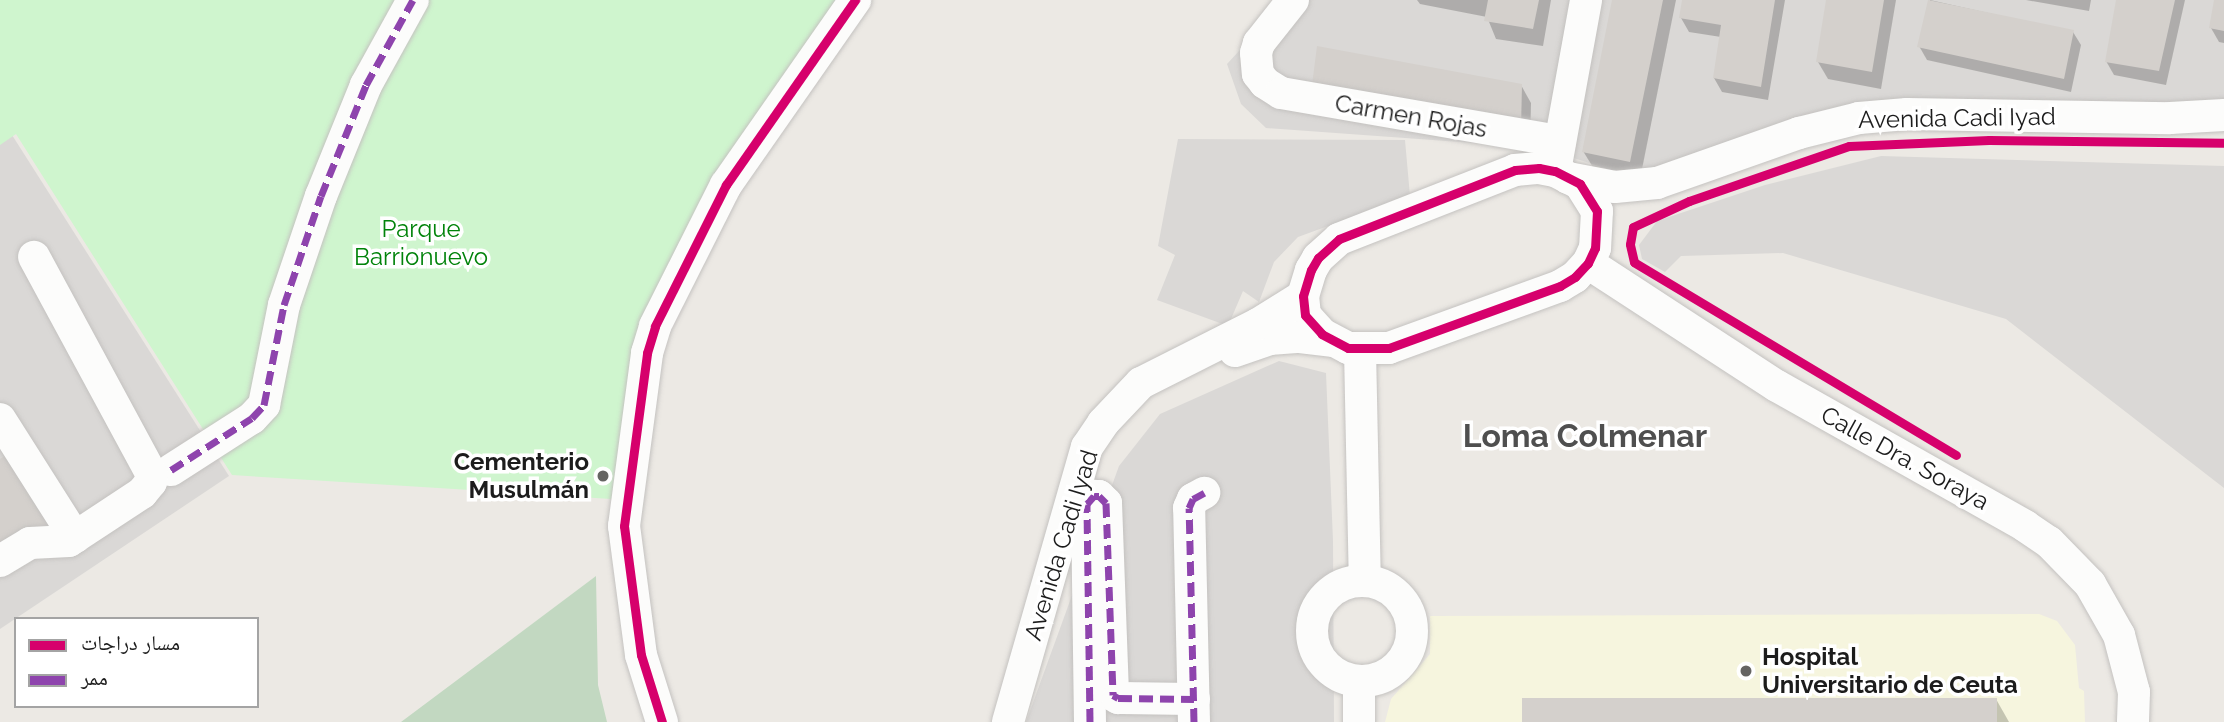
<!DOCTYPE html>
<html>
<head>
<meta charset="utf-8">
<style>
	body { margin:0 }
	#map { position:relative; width:2224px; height:722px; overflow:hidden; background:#ece9e4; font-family:Raleway,"Noto Naskh Arabic",sans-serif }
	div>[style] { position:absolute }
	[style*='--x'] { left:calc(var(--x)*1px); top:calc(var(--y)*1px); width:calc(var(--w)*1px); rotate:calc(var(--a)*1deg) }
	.residential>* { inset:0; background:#dad8d6 }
	.education>* { inset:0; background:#f6f5de }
	.cemetery>* { inset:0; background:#c2d8c1 }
	.park>* { inset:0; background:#cff5ce }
	.shadow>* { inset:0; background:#0003 }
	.building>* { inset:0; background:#d4d0cc }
	.roads { filter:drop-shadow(0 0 2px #c4c2c0) drop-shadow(0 0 2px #c4c2c0) }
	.minor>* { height:32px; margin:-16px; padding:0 16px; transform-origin:16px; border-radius:16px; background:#fcfcfb }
	.minor>.ring { margin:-16px; padding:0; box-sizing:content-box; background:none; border:32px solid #fcfcfb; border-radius:50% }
	.quiet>* { height:7px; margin-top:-3.5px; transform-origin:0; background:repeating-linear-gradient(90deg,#8e44ad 0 14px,transparent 0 21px) }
	.cycleway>* { height:9px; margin:-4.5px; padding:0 4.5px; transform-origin:4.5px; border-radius:4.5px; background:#d6006c }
	.dots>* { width:19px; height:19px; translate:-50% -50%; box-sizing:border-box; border:4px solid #fff; border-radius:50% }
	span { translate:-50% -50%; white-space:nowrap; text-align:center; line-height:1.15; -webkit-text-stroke:7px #fff; paint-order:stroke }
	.street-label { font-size:24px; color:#1c1c1c }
	.park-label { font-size:24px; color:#01830a }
	.poi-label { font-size:24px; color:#1c1c1c; font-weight:700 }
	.right { translate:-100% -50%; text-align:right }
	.left { translate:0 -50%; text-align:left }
	.district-label { font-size:32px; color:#4f4f4f; font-weight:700 }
	.legend { position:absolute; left:14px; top:617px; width:245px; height:91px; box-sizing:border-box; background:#fff; border:2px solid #a4a4a4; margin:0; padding:9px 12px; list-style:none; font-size:21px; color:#1c1c1c }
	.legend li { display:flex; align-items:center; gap:14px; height:35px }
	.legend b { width:35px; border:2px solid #a4a4a4 }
</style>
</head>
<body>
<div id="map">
	<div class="residential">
		<i style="clip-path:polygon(1286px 0,2224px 0,2224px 104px,1912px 108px,1629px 176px,1543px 148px,1266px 128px,1241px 104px,1227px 64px)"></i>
		<i style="clip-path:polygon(12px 135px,229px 476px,0 629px,0 144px)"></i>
		<i style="clip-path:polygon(1178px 139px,1405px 140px,1410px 196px,1298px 237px,1274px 262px,1259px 302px,1243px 291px,1228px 326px,1157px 300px,1175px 255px,1158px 246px)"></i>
		<i style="clip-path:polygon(1881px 156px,2224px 166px,2224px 488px,2006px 319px,1783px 253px,1681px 256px,1665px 272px,1642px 259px,1639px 245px,1657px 221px,1765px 185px)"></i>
		<i style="clip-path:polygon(1279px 361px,1326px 373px,1333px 541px,1334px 722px,1026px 722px,1119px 466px,1160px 414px)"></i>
	</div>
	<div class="education">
		<i style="clip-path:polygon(2039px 614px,2057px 621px,2075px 645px,2079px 688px,2084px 691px,2085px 722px,1385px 722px,1391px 699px,1430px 654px,1430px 616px)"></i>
	</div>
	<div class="cemetery">
		<i style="clip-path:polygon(596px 576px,598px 685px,607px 722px,401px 722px)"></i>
	</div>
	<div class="park">
		<i style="clip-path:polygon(0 0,855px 0,669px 288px,627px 500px,232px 475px,16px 134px,0 145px)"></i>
	</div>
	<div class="shadow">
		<i style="clip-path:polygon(1417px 0,1551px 0,1543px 46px,1496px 39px,1487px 17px,1420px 4px)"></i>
		<i style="clip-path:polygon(1614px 0,1676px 0,1640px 179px,1594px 169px,1583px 151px)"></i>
		<i style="clip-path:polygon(1684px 0,1785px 0,1768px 100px,1722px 92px,1714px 78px,1721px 37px,1689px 32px,1681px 18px)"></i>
		<i style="clip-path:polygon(1828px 0,1896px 0,1881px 89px,1828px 79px,1818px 62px)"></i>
		<i style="clip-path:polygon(1930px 0,2073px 32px,2081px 45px,2071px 92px,1927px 60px,1919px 46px)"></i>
		<i style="clip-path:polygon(2026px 0,2091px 0,2089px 11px)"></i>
		<i style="clip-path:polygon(2118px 0,2185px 0,2166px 85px,2114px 75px,2106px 61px)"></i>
		<i style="clip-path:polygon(2216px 0,2224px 0,2224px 43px,2219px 42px,2211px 28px)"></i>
		<i style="clip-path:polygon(1521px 85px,1531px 103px,1530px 145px,1323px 110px)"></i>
		<i style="clip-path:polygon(1996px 699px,2009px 722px,1524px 722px)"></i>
	</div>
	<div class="building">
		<i style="clip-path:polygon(1488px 0,1539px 0,1533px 29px,1484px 21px)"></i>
		<i style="clip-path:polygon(1612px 0,1663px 0,1630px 162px,1582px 152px)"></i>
		<i style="clip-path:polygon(1682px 0,1775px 0,1761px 87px,1713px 78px,1721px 25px,1679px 18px)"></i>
		<i style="clip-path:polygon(1826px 0,1884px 0,1872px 72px,1816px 62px)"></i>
		<i style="clip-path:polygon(1928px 0,2074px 30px,2064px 79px,1917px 47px)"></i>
		<i style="clip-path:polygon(2116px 0,2175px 0,2159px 71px,2105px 62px)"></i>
		<i style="clip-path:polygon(2214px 0,2224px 0,2224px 31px,2209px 28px)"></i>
		<i style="clip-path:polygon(1317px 46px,1522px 84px,1521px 129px,1311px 93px)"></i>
		<i style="clip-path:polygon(6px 455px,48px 524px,0 553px,0 459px)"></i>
		<i style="clip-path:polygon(1522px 698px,1997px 698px,1997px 722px,1522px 722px)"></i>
	</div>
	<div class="roads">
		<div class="minor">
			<i style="--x:1293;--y:0;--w:55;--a:128.3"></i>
			<i style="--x:1259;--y:43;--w:10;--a:107"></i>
			<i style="--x:1256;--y:53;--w:21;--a:85"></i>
			<i style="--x:1258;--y:74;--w:11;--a:52"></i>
			<i style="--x:1265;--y:83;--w:19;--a:32"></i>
			<i style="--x:1281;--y:93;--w:283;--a:9.8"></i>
			<i style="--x:1557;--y:160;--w:163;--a:-79.7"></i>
			<i style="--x:1539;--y:168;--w:16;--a:11"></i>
			<i style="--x:1555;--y:171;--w:28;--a:27"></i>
			<i style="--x:1580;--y:184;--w:32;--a:58"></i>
			<i style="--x:1597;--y:211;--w:37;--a:93"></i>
			<i style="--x:1595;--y:248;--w:17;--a:115"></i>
			<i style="--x:1588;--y:263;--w:19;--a:133"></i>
			<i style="--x:1575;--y:277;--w:17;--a:149"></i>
			<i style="--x:1560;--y:286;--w:182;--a:160.1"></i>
			<i style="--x:1389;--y:348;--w:41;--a:180"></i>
			<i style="--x:1348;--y:348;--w:30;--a:-152"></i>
			<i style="--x:1322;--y:334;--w:25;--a:-132"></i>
			<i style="--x:1305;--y:315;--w:19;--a:-96"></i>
			<i style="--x:1303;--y:296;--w:27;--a:-73"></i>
			<i style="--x:1311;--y:270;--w:14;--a:-60"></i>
			<i style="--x:1318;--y:258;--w:28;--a:-42"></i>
			<i style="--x:1339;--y:239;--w:189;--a:-21.4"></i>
			<i style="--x:1515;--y:170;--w:24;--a:-5"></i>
			<i style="--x:1568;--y:178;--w:48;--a:10.8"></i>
			<i style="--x:1615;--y:187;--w:42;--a:-5.4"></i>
			<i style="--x:1657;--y:183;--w:151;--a:-19.4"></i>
			<i style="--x:1799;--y:133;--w:62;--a:-14"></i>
			<i style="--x:1859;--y:118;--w:48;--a:-4.8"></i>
			<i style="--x:1907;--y:114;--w:263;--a:0.9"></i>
			<i style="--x:2170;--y:118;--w:54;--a:-3.2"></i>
			<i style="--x:1588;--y:263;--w:225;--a:33.1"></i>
			<i style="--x:1777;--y:386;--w:285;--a:29.4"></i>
			<i style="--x:2025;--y:526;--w:29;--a:34"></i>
			<i style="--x:2049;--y:542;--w:59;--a:45.7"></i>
			<i style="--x:2090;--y:584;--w:59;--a:60.4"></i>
			<i style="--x:2119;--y:635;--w:59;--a:75.3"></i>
			<i style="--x:2134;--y:692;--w:30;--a:92"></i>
			<i style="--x:1360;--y:350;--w:231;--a:88.8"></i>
			<i style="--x:1235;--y:351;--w:36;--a:-19"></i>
			<i style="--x:1269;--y:339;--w:31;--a:-4"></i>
			<i style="--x:1300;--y:337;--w:32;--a:7"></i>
			<i style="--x:0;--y:419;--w:140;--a:57.6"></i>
			<i style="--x:171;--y:470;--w:96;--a:-32.7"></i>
			<i style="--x:252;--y:418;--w:18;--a:-47"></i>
			<i style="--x:264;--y:405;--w:102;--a:-78.7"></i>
			<i style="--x:284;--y:305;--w:115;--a:-71.3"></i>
			<i style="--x:321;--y:196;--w:120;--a:-67.9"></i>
			<i style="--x:366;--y:85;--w:97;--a:-61.1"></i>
			<i style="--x:0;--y:561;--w:35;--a:-31"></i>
			<i style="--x:30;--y:543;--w:39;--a:-3"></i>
			<i style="--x:69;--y:541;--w:87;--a:-33.3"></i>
			<i style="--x:142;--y:493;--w:14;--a:-51"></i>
			<i style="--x:151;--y:482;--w:7;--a:-82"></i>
			<i style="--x:152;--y:475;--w:248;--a:-118.4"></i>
			<i class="ring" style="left:1312px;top:581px;width:68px;height:68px"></i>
			<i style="--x:1359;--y:681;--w:41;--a:90"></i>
			<i style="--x:662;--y:722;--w:70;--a:-107.4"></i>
			<i style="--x:641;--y:655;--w:130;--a:-97.5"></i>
			<i style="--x:624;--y:526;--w:175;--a:-82.4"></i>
			<i style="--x:647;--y:353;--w:28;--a:-73"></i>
			<i style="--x:655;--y:326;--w:158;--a:-63.3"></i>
			<i style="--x:726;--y:185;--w:226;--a:-55.1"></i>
			<i style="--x:1008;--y:722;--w:286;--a:-74"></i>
			<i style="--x:1087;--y:447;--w:29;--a:-56"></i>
			<i style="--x:1103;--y:423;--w:55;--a:-46.5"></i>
			<i style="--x:1141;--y:383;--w:131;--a:-26.8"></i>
			<i style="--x:1258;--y:324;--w:53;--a:-31.9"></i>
			<i style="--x:1090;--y:722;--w:218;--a:-90.8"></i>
			<i style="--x:1087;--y:504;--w:11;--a:-49"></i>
			<i style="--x:1094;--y:496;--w:5;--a:0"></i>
			<i style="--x:1099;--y:496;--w:10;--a:45"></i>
			<i style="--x:1106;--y:503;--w:192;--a:87.9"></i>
			<i style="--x:1113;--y:695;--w:6;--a:31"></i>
			<i style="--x:1118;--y:698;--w:76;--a:0.8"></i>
			<i style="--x:1194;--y:722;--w:214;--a:-91.3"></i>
			<i style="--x:1189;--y:508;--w:10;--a:-66"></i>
			<i style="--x:1193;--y:499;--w:13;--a:-29"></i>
		</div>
	</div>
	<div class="quiet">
		<i style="--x:171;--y:470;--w:96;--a:-32.7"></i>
		<i style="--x:252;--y:418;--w:18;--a:-47"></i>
		<i style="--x:264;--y:405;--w:102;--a:-78.7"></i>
		<i style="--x:284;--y:305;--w:115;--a:-71.3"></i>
		<i style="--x:321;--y:196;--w:120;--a:-67.9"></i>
		<i style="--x:366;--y:85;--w:97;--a:-61.1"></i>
		<i style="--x:1090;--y:722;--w:218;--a:-90.8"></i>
		<i style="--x:1087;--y:504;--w:11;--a:-49"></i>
		<i style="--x:1094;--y:496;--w:5;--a:0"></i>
		<i style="--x:1099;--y:496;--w:10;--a:45"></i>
		<i style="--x:1106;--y:503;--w:192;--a:87.9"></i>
		<i style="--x:1113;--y:695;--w:6;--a:31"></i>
		<i style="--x:1118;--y:698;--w:76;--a:0.8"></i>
		<i style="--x:1194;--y:722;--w:214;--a:-91.3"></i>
		<i style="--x:1189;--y:508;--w:10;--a:-66"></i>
		<i style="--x:1193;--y:499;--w:13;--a:-29"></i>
	</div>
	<div class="cycleway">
		<i style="--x:1539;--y:168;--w:16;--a:11"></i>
		<i style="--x:1555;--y:171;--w:28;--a:27"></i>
		<i style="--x:1580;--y:184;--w:32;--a:58"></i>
		<i style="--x:1597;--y:211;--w:37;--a:93"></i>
		<i style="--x:1595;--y:248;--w:17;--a:115"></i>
		<i style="--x:1588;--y:263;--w:19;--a:133"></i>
		<i style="--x:1575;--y:277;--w:17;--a:149"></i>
		<i style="--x:1560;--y:286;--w:182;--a:160.1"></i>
		<i style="--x:1389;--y:348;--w:41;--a:180"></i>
		<i style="--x:1348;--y:348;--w:30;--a:-152"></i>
		<i style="--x:1322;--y:334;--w:25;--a:-132"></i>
		<i style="--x:1305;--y:315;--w:19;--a:-96"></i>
		<i style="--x:1303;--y:296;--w:27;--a:-73"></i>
		<i style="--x:1311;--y:270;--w:14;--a:-60"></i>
		<i style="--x:1318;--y:258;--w:28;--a:-42"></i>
		<i style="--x:1339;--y:239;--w:189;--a:-21.4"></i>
		<i style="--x:1515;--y:170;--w:24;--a:-5"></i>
		<i style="--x:1956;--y:455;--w:375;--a:-149.1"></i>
		<i style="--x:1634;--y:262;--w:18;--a:-103"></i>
		<i style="--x:1630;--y:244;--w:17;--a:-80"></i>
		<i style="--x:1633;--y:227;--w:62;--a:-24.9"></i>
		<i style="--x:1689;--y:201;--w:169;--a:-19"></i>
		<i style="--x:1849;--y:146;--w:140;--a:-2.5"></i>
		<i style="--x:1989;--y:140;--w:235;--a:0.7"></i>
		<i style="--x:662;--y:722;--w:70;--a:-107.4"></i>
		<i style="--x:641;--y:655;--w:130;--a:-97.5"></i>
		<i style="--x:624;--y:526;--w:175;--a:-82.4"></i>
		<i style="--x:647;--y:353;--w:28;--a:-73"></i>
		<i style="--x:655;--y:326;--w:158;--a:-63.3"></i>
		<i style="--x:726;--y:185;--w:226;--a:-55.1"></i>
	</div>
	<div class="dots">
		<i style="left:603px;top:476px;background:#656462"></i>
		<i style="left:1746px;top:671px;background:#656462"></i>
	</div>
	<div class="street-label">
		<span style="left:1411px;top:116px;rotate:10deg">Carmen Rojas</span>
		<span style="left:1957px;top:118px;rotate:-1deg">Avenida Cadi Iyad</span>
		<span style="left:1905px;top:458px;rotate:29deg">Calle Dra. Soraya</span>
		<span style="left:1061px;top:545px;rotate:-73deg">Avenida Cadi Iyad</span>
	</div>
	<div class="park-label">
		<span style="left:421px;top:243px">Parque<br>Barrionuevo</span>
	</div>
	<div class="poi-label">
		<span class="right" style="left:589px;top:476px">Cementerio<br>Musulmán</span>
		<span class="left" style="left:1762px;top:671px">Hospital<br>Universitario de Ceuta</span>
	</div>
	<div class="district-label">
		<span style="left:1585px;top:436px">Loma Colmenar</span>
	</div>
	<ul class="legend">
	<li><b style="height:9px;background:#d6006c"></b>مسار دراجات</li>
	<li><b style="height:9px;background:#8e44ad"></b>ممر</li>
	</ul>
</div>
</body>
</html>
